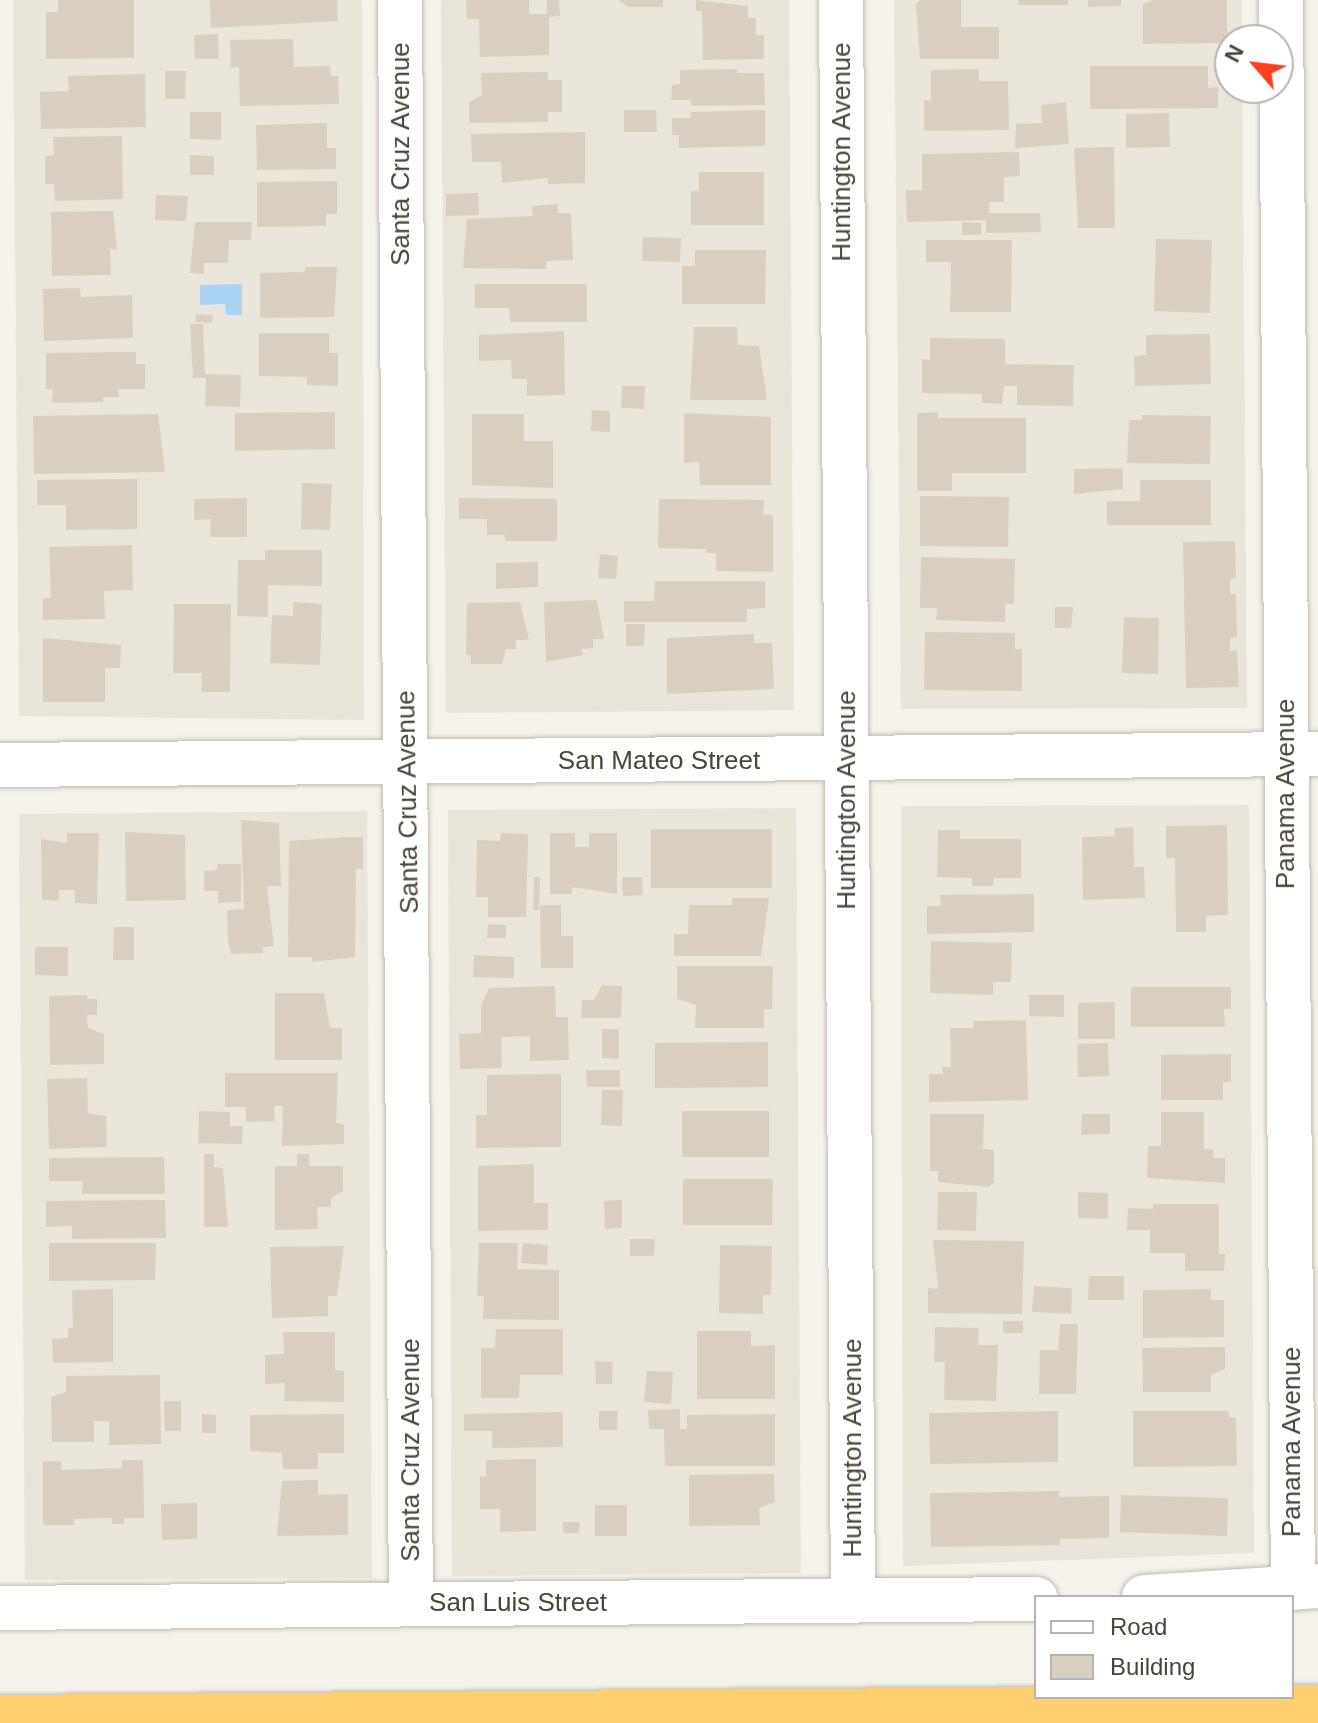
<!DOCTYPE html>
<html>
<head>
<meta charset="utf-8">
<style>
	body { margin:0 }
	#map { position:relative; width:1318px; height:1723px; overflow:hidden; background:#f6f3ec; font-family:Arial,sans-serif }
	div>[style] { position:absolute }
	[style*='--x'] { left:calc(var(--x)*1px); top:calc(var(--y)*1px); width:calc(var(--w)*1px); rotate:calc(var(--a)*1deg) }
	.residential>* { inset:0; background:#eae5da }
	.water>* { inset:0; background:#a9d4f2 }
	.building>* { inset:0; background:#d8cfc1 }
	.roads { filter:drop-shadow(0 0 2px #c2bbae) drop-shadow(0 0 2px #c2bbae) }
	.minor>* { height:44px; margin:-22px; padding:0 22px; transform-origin:22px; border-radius:22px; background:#fff }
	.highway>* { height:44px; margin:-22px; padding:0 22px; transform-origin:22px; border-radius:22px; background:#ffcf6e }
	span { translate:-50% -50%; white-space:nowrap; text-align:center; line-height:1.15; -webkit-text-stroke:6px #fff; paint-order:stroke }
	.street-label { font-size:26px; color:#4b4439 }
	.legend { position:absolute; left:1034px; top:1595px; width:260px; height:104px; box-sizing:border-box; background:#fff; border:2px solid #b7b4b0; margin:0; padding:10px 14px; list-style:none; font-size:24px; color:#4b4439 }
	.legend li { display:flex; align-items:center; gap:16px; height:40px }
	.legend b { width:40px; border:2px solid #b7b4b0 }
	.north { position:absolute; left:1214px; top:24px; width:80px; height:80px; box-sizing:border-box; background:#fff; border:2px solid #b7b4b0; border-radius:50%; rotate:298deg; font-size:22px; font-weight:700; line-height:32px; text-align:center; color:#4b4439 }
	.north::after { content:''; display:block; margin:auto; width:28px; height:36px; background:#fc3f1d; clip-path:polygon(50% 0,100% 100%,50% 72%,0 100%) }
</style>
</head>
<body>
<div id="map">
	<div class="residential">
		<i style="clip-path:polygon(13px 0,362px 0,364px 720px,19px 716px)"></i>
		<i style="clip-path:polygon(441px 0,789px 0,794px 710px,446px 713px)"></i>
		<i style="clip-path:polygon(894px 0,1242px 0,1242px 40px,1230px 40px,1230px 88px,1242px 88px,1247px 708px,901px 709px)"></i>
		<i style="clip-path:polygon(1249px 805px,1254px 1553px,903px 1566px,901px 806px)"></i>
		<i style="clip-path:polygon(796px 808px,801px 1573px,452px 1576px,448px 810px)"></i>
		<i style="clip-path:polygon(367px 811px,372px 1578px,25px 1580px,19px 814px)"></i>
	</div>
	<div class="water">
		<i style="clip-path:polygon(242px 284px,242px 315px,226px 315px,225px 304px,200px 305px,200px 285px)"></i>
	</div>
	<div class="building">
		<i style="clip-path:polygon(58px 0,134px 0,134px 58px,46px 59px,46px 12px,58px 12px)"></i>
		<i style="clip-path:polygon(210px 0,337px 0,338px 21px,211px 28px)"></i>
		<i style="clip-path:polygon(466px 0,529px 0,529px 14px,547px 14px,547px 0,559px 0,560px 16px,549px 17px,549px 55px,480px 57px,479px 19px,467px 19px)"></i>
		<i style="clip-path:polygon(618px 0,663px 0,663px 7px,628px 7px)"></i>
		<i style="clip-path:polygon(696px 0,748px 6px,748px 18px,756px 18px,756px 35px,764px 35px,764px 59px,703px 60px,702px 11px,696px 11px)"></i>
		<i style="clip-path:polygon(920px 0,961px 0,961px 27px,999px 27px,999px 59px,920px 59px,916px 4px)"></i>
		<i style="clip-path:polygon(1018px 0,1068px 0,1068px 5px,1018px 5px)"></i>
		<i style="clip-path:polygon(1088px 0,1121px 0,1121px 6px,1088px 7px)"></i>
		<i style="clip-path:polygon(1153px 0,1227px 0,1227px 43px,1143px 44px,1143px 4px)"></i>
		<i style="clip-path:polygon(218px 34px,219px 59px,195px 59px,194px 35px)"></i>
		<i style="clip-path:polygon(293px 39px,294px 67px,330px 66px,331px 76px,338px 76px,339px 104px,240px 106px,239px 67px,231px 68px,230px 40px)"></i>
		<i style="clip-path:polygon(1090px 66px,1208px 66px,1208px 88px,1218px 87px,1218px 108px,1090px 109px)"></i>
		<i style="clip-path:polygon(737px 69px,737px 73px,764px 73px,765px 105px,691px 106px,691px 100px,671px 100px,672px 85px,680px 84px,680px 70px)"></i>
		<i style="clip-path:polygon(979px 69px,979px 81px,1008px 81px,1009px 130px,924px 131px,924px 100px,931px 101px,931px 70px)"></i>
		<i style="clip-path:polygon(165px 71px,186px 71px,185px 99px,165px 99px)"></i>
		<i style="clip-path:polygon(548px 72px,548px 80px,562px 80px,562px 112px,548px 112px,548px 122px,469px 123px,469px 102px,482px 95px,481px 73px)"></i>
		<i style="clip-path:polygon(145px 74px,146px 127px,41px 129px,40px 92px,69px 91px,68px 76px)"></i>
		<i style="clip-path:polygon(1066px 102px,1069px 144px,1015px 148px,1016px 124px,1042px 123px,1041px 105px)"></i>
		<i style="clip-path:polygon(624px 110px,656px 110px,657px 132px,624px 132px)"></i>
		<i style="clip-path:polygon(765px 110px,765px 146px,679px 148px,679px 135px,672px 135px,672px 118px,691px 118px,691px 112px)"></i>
		<i style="clip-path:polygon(190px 112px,221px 112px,221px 140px,190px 139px)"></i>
		<i style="clip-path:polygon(1169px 113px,1170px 147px,1126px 148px,1126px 114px)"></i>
		<i style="clip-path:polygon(327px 123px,327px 148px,336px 148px,336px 169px,257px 170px,256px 125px)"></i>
		<i style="clip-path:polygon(585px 132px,585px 183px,548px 184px,548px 178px,502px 183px,501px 162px,472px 162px,471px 134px)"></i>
		<i style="clip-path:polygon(122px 136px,123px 199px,55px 201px,54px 184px,45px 184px,45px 156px,54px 155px,53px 137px)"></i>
		<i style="clip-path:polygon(1114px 147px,1115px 228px,1078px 228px,1074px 148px)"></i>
		<i style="clip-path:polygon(1019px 152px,1020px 176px,1004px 177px,1004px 202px,989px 202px,989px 213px,1040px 213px,1041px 232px,986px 233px,986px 220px,907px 222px,906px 190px,922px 190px,922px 154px)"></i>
		<i style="clip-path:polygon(190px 155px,214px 156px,214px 175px,190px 175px)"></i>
		<i style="clip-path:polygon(699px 172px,764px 172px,764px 225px,691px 225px,691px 191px,699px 191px)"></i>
		<i style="clip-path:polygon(337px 181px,337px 214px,326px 214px,326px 226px,257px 227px,257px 182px)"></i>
		<i style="clip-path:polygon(478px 193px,479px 215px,446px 216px,446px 194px)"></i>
		<i style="clip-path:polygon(156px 195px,188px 196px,186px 221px,155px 220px)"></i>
		<i style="clip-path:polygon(558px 204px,558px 213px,571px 213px,573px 260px,546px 261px,546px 269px,463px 268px,467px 219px,533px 216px,532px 206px)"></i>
		<i style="clip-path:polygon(113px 211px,117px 250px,110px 249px,111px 275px,52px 276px,51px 212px)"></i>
		<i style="clip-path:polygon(195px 222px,252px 222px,251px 240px,229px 240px,228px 263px,204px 263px,204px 274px,190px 273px)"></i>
		<i style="clip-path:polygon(962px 222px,981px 223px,981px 235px,962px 235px)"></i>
		<i style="clip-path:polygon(643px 237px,681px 238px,680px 262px,642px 261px)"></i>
		<i style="clip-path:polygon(1156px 239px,1212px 240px,1210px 313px,1154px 311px)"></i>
		<i style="clip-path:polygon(926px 240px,1012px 240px,1011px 312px,950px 312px,951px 262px,926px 262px)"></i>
		<i style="clip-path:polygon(695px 250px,766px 250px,765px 304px,682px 304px,682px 266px,695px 266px)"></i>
		<i style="clip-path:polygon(305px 267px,337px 267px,334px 317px,260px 318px,260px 273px,305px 272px)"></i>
		<i style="clip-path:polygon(475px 284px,587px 284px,587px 322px,510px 322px,509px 308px,475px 308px)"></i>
		<i style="clip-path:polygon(80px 288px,81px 297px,132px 295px,133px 338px,44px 341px,43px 289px)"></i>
		<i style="clip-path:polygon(196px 314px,213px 315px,212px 323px,195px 322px)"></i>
		<i style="clip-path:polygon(190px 324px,203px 324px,205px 374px,241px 375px,240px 407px,205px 406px,206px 378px,193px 378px)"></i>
		<i style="clip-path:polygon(694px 327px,737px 327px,738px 345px,759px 346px,767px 400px,690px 400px)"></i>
		<i style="clip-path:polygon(564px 331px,565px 395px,527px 396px,527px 379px,512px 379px,511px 360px,479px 361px,479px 335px)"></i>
		<i style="clip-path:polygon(259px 333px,329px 333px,329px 353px,338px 353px,338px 386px,307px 385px,307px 377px,259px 376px)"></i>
		<i style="clip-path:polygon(1210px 334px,1211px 384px,1135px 386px,1134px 356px,1146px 355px,1146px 335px)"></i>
		<i style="clip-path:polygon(930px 338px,1005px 339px,1005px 364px,1074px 365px,1073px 406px,1017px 405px,1017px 386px,1004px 386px,1002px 404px,982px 403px,982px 394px,922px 393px,922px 359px,930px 360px)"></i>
		<i style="clip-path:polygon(136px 352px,136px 364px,145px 364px,145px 389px,118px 389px,119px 397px,103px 397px,103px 402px,52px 403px,53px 389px,46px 389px,46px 353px)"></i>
		<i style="clip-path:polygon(622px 386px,645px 386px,644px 409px,621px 408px)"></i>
		<i style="clip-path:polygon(592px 410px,610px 411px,610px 432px,591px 431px)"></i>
		<i style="clip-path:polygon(335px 412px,335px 449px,235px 451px,235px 413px)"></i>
		<i style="clip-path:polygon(938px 412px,938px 418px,1026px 418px,1026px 473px,952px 473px,952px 491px,917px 491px,917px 413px)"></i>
		<i style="clip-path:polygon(684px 413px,771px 417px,771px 485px,700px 485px,699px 462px,684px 463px)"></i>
		<i style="clip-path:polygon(158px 414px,165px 472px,34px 474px,33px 416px)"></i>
		<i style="clip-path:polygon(472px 414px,524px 414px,524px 441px,553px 441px,553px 488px,472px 485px)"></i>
		<i style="clip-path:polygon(1142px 415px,1211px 416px,1210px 464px,1127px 463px,1129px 420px,1142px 420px)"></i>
		<i style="clip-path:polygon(1123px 468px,1123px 489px,1074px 494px,1074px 469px)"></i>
		<i style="clip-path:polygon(137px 479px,137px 529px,66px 530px,66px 505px,37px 505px,37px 480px)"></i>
		<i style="clip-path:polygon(1140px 480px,1211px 480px,1211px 525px,1107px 525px,1107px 501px,1140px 501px)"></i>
		<i style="clip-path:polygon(302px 483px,332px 484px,330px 530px,301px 529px)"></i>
		<i style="clip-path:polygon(920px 496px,1009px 497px,1008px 547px,920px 546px)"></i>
		<i style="clip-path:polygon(247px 498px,247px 537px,210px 537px,211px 519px,194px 520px,194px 499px)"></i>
		<i style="clip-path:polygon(459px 498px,557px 499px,557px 541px,505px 541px,505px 535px,487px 535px,487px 519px,459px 519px)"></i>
		<i style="clip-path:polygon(659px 499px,764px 500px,763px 515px,773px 515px,773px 572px,716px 571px,716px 553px,706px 553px,706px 549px,658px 548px)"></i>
		<i style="clip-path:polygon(1235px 541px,1236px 578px,1230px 579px,1230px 594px,1236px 594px,1237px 637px,1230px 638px,1230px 651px,1237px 650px,1239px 687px,1186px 688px,1183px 542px)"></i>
		<i style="clip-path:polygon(132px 545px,133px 590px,104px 591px,105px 619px,43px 620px,43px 598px,51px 598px,49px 547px)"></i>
		<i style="clip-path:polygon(265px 550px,322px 550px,322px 586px,268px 585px,268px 617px,237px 616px,238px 560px,265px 560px)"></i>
		<i style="clip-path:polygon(600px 554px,618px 556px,616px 579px,598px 578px)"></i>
		<i style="clip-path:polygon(921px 557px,1015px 559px,1014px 604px,1005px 604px,1005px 622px,936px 620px,937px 608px,920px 608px)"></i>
		<i style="clip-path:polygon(538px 562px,538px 587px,496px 589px,496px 563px)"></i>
		<i style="clip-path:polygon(655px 581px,765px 581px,765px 608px,747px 609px,747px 622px,624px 622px,624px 601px,654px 601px)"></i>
		<i style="clip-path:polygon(597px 600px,604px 639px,593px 639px,593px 648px,582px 649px,583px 655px,546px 662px,544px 602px)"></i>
		<i style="clip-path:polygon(293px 602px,322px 604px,320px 665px,270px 663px,272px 615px,293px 616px)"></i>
		<i style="clip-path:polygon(520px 602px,529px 640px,516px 640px,516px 649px,506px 649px,502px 664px,471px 664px,471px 655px,466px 655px,467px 603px)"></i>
		<i style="clip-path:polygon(174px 604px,231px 604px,230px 692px,201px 692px,202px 673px,173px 673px)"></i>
		<i style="clip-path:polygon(1055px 607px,1073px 607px,1071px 628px,1055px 628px)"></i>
		<i style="clip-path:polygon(1124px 617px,1159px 618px,1158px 674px,1122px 673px)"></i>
		<i style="clip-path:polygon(626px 624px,645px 624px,644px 646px,626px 646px)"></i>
		<i style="clip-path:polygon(925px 632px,1015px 633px,1015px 649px,1022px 649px,1022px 691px,924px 690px)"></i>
		<i style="clip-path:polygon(754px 634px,754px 643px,772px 643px,774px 689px,667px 694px,667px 638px)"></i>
		<i style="clip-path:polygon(43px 638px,121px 645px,120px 668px,105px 668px,105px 702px,43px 702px)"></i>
		<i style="clip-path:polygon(241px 820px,279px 823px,281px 886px,267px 886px,274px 946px,263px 947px,263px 953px,231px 954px,228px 941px,227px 910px,244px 909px)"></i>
		<i style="clip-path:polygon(1227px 825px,1228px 915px,1206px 916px,1206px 932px,1176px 932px,1175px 858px,1166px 858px,1166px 826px)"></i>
		<i style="clip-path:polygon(1133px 827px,1134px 867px,1144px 867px,1145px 898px,1083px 900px,1082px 837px,1115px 836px,1114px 828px)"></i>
		<i style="clip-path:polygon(651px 829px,772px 829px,772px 888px,651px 888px)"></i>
		<i style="clip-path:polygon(938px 830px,960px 830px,960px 839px,1021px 839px,1021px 878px,994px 878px,993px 886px,972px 886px,972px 878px,937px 877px)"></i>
		<i style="clip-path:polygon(125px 832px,185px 835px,186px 900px,126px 901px)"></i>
		<i style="clip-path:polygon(67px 833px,99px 833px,97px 904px,75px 903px,75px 890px,59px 890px,59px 901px,42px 900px,41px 839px,67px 843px)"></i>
		<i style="clip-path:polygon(501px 833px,528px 834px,526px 917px,488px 917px,488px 897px,476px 897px,477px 840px,500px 841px)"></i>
		<i style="clip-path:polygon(550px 833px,575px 833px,575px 847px,589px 847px,589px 833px,617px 833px,617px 894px,572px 887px,572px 894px,550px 894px)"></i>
		<i style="clip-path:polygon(345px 837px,363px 837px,363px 869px,356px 869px,355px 957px,312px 962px,312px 957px,288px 957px,289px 841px)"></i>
		<i style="clip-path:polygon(218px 864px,241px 864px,241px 902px,218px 903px,218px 891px,204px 891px,204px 871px,217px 870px)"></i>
		<i style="clip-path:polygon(534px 877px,540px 877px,539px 910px,533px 910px)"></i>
		<i style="clip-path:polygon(622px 877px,642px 877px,643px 895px,623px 896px)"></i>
		<i style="clip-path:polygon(1034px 894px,1034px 932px,927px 934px,927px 906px,941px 906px,940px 895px)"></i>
		<i style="clip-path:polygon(732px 898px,769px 898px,761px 956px,674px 956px,674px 934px,688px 934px,689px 905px,732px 905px)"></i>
		<i style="clip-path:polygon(540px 905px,561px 905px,561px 936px,573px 936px,573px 968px,541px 968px)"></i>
		<i style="clip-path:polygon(488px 924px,506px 925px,506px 938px,487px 938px)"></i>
		<i style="clip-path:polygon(114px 927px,134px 927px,134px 960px,113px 960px)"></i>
		<i style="clip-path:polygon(931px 941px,1012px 943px,1011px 982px,993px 982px,993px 995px,930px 993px)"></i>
		<i style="clip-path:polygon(35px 947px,68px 947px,68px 976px,35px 975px)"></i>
		<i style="clip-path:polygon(474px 955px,514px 957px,514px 978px,473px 977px)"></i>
		<i style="clip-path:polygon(677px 966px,773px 966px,772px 1009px,764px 1009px,764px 1028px,695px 1028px,696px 1005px,677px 999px)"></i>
		<i style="clip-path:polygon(602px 985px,622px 986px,621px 1018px,581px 1018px,582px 1000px,594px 1000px)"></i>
		<i style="clip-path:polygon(555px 986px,556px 1017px,568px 1017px,569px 1060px,530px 1061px,530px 1036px,501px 1037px,502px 1068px,460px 1069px,459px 1034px,481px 1033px,481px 1006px,489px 988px)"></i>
		<i style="clip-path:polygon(1131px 987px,1231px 987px,1231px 1009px,1224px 1009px,1225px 1027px,1131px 1027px)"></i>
		<i style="clip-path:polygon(275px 993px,324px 993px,330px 1028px,342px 1028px,342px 1060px,275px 1060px)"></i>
		<i style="clip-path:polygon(87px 995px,87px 999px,97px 999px,97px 1015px,87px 1015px,88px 1028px,104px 1034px,104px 1064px,50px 1065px,49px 996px)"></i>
		<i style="clip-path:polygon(1029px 995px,1064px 995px,1064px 1017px,1029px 1016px)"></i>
		<i style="clip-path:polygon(1115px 1002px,1115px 1039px,1078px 1039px,1078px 1003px)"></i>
		<i style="clip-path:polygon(1026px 1020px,1028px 1100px,929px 1102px,929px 1074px,943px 1074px,942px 1067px,951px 1067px,950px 1028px,974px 1028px,973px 1021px)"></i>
		<i style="clip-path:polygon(602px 1029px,619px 1029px,619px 1059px,602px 1058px)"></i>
		<i style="clip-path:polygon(768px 1042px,768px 1087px,655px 1088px,655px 1043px)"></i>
		<i style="clip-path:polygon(1108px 1043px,1109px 1076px,1078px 1077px,1077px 1044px)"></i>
		<i style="clip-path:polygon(1231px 1054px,1231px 1082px,1223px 1082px,1223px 1100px,1161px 1100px,1161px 1055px)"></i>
		<i style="clip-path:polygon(586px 1070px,620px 1070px,620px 1087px,587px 1087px)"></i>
		<i style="clip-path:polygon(225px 1073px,338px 1073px,336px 1123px,344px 1124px,344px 1144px,282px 1146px,283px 1106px,274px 1106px,275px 1121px,246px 1122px,246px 1107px,225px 1107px)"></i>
		<i style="clip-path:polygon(561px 1074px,561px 1147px,476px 1148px,476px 1115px,487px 1115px,487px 1075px)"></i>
		<i style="clip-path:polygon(87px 1078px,88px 1113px,106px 1116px,107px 1147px,49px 1149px,47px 1079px)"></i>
		<i style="clip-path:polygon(602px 1090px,623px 1090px,622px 1126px,601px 1125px)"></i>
		<i style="clip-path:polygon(199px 1111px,230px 1112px,230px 1126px,243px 1126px,242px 1144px,198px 1143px)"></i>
		<i style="clip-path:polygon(682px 1111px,769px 1111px,769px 1157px,682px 1157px)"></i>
		<i style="clip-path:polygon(1161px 1112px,1204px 1112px,1204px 1149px,1213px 1149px,1213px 1158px,1225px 1158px,1225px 1183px,1147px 1178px,1148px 1146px,1161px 1146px)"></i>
		<i style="clip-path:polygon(930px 1114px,984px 1114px,983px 1149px,994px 1150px,994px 1182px,989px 1187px,938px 1182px,938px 1171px,930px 1171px)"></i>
		<i style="clip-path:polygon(1082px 1114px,1110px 1114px,1110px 1134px,1081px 1135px)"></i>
		<i style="clip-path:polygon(204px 1154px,214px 1154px,214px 1167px,223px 1168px,228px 1227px,204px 1227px)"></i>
		<i style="clip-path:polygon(297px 1154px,309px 1154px,309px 1166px,343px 1166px,343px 1191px,331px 1198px,331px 1207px,317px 1207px,318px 1229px,275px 1230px,275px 1166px,297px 1166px)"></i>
		<i style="clip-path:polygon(164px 1157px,165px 1194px,82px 1194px,83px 1181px,49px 1181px,49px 1158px)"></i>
		<i style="clip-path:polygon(534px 1164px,534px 1203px,548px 1203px,548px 1230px,478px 1231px,478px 1166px)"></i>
		<i style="clip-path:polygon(683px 1179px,773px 1179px,772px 1225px,683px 1225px)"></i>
		<i style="clip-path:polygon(938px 1192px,977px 1192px,976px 1231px,937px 1230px)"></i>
		<i style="clip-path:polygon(1078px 1192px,1108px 1193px,1108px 1219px,1078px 1218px)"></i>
		<i style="clip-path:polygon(165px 1200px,166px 1238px,72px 1239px,72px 1226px,46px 1227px,46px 1201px)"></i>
		<i style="clip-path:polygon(622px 1200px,622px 1228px,605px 1229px,604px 1201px)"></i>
		<i style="clip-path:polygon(1153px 1204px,1219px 1204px,1219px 1254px,1225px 1254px,1224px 1271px,1185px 1271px,1185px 1253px,1150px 1253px,1150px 1230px,1127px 1230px,1128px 1208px,1153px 1209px)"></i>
		<i style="clip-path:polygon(630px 1239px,655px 1239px,654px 1256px,630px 1256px)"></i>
		<i style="clip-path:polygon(933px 1240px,1024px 1241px,1022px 1314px,928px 1313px,928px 1288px,938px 1289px)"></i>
		<i style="clip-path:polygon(49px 1243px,156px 1243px,155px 1280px,49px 1281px)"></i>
		<i style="clip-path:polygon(479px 1243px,518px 1243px,517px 1269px,559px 1270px,559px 1320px,483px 1319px,484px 1296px,477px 1296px)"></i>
		<i style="clip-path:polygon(523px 1243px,548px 1245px,547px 1265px,521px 1263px)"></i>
		<i style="clip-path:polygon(720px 1245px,772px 1246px,771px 1295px,763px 1295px,763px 1314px,719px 1313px)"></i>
		<i style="clip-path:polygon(344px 1246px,337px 1296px,328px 1296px,328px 1316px,272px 1318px,270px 1247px)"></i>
		<i style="clip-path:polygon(1089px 1276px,1124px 1276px,1124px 1300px,1088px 1300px)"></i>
		<i style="clip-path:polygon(1034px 1286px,1072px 1288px,1071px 1314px,1032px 1312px)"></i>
		<i style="clip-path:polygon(113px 1289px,113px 1362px,53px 1363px,52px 1339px,68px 1338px,68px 1328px,73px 1328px,72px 1290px)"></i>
		<i style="clip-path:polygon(1211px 1289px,1211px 1300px,1224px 1300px,1224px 1337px,1143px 1338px,1143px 1290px)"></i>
		<i style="clip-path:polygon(1003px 1321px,1023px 1321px,1023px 1333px,1003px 1333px)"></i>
		<i style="clip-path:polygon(1060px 1324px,1078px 1324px,1076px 1394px,1039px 1394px,1040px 1350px,1058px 1350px)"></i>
		<i style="clip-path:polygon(935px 1327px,979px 1328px,978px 1345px,998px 1345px,996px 1401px,944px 1400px,945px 1362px,934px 1362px)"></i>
		<i style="clip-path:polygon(496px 1329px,563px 1329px,563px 1375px,520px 1375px,519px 1398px,481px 1398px,481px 1348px,495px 1348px)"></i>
		<i style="clip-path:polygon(697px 1331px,751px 1331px,751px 1346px,775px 1345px,775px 1399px,697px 1399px)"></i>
		<i style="clip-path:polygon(283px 1332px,335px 1332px,335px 1370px,344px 1371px,344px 1402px,284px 1401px,285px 1383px,265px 1384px,265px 1355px,284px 1354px)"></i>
		<i style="clip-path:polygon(1225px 1347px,1225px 1369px,1211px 1375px,1211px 1392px,1143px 1392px,1142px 1348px)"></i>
		<i style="clip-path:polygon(595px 1361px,613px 1362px,612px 1384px,596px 1384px)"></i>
		<i style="clip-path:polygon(647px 1371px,673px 1372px,671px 1404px,644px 1402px)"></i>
		<i style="clip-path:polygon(160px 1375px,161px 1444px,109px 1445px,109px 1421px,94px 1421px,94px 1442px,52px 1442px,51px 1397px,66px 1392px,66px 1376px)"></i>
		<i style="clip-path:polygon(164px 1401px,181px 1401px,181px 1431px,165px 1431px)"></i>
		<i style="clip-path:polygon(680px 1409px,680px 1429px,687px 1429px,687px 1415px,775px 1414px,775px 1466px,665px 1466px,664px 1429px,649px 1429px,648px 1410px)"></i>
		<i style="clip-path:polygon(599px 1411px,618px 1411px,617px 1430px,599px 1430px)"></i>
		<i style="clip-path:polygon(1058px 1411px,1058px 1462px,930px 1464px,929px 1413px)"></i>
		<i style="clip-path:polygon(1133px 1411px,1229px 1411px,1229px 1417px,1236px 1418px,1237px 1466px,1133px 1467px)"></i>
		<i style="clip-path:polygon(563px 1412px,563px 1447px,492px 1448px,492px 1431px,464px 1431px,464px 1414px)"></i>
		<i style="clip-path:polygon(202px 1414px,216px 1415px,216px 1433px,202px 1433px)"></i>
		<i style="clip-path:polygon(344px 1414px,344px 1453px,318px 1453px,318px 1469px,283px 1469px,282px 1453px,250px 1451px,250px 1415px)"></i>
		<i style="clip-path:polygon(536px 1459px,536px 1531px,500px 1532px,500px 1509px,480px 1509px,480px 1476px,486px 1477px,486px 1460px)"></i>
		<i style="clip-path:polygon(122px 1460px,143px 1460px,144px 1518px,124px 1518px,124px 1524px,112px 1524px,112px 1518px,74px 1519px,74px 1525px,43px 1525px,43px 1461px,61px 1461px,61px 1470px,122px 1468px)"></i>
		<i style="clip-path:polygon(774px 1474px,775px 1502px,759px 1508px,760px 1525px,689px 1526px,689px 1475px)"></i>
		<i style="clip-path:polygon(318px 1480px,318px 1495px,348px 1494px,348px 1535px,277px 1536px,282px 1481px)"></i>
		<i style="clip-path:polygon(1059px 1491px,1059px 1497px,1109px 1496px,1109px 1538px,1060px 1539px,1059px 1545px,931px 1547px,930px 1493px)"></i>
		<i style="clip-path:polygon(1121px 1495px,1228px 1498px,1227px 1536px,1120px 1532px)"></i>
		<i style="clip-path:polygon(197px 1503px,197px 1539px,162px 1540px,161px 1504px)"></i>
		<i style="clip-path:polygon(595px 1505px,627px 1505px,627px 1536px,595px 1536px)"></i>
		<i style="clip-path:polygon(563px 1522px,580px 1522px,579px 1533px,563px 1533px)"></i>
	</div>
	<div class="roads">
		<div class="minor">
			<i style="--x:400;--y:0;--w:1603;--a:89.61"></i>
			<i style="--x:841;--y:0;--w:1601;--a:89.57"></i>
			<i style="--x:1281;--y:0;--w:1588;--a:89.57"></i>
			<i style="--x:0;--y:765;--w:1318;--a:-0.48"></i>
			<i style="--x:1144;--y:1597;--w:174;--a:-3.6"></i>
			<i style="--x:0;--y:1608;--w:1036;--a:-0.5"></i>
		</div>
		<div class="highway">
			<i style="--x:0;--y:1717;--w:1318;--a:-0.43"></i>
		</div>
	</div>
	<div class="street-label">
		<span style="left:842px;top:152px;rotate:-90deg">Huntington Avenue</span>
		<span style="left:401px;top:154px;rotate:-90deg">Santa Cruz Avenue</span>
		<span style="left:659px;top:761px">San Mateo Street</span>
		<span style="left:1286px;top:794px;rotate:-90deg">Panama Avenue</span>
		<span style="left:847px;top:800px;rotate:-90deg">Huntington Avenue</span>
		<span style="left:408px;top:802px;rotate:-91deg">Santa Cruz Avenue</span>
		<span style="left:1292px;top:1442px;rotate:-90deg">Panama Avenue</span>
		<span style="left:853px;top:1448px;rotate:-90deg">Huntington Avenue</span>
		<span style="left:411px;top:1450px;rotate:-90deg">Santa Cruz Avenue</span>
		<span style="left:518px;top:1603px">San Luis Street</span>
	</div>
	<ul class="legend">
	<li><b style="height:10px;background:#fff"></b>Road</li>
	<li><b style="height:22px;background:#d8cfc1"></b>Building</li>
	</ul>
	<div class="north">N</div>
</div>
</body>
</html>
